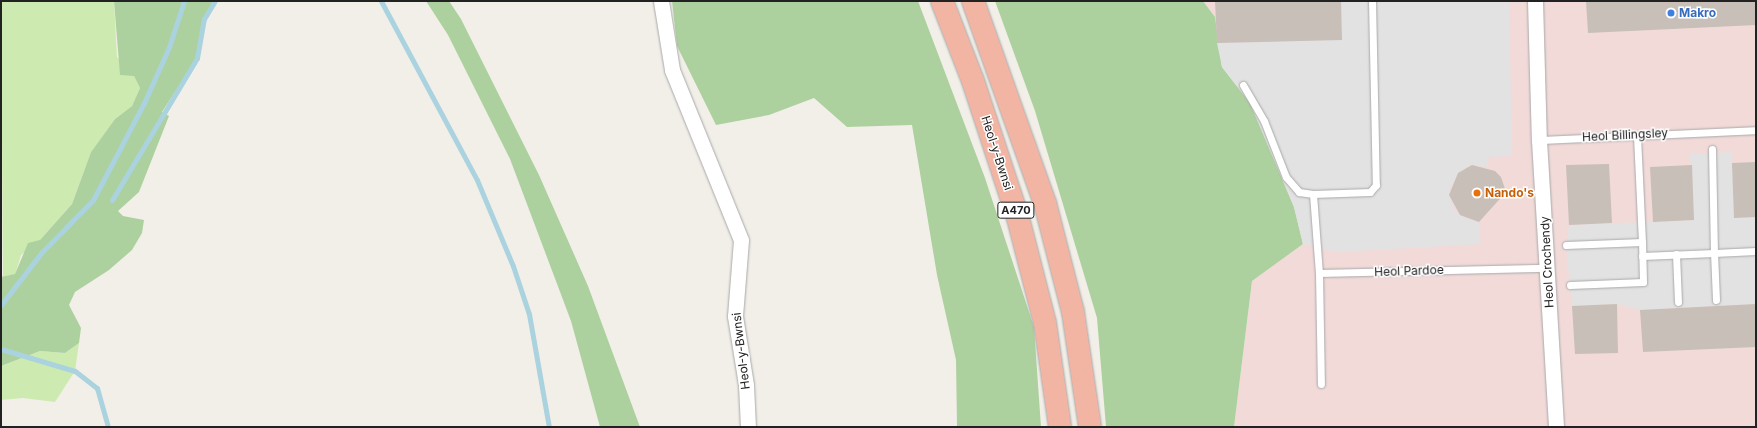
<!DOCTYPE html>
<html>
<head>
<meta charset="utf-8">
<style>
	body { margin:0 }
	#map { position:relative; width:1757px; height:428px; overflow:hidden; background:#f2efe9; font-family:Inter,sans-serif }
	div>[style] { position:absolute }
	[style*='--x'] { left:calc(var(--x)*1px); top:calc(var(--y)*1px); width:calc(var(--w)*1px); rotate:calc(var(--a)*1deg) }
	.commercial>* { inset:0; background:#f2dad9 }
	.grass>* { inset:0; background:#cdebb0 }
	.forest>* { inset:0; background:#add19e }
	.parking>* { inset:0; background:#e2e2e2 }
	.stream>* { height:5px; margin:-2.5px; padding:0 2.5px; transform-origin:2.5px; border-radius:2.5px; background:#aad3df }
	.building>* { inset:0; background:#c7bfb8 }
	.roads { filter:drop-shadow(0 0 1px #a9a9a9) drop-shadow(0 0 1px #a9a9a9) }
	.service>* { height:7px; margin:-3.5px; padding:0 3.5px; transform-origin:3.5px; border-radius:3.5px; background:#fff }
	.minor>* { height:15px; margin:-7.5px; padding:0 7.5px; transform-origin:7.5px; border-radius:7.5px; background:#fff }
	.trunk>* { height:22px; margin:-11px; padding:0 11px; transform-origin:11px; border-radius:11px; background:#f2b4a3 }
	.dots>* { width:11px; height:11px; translate:-50% -50%; box-sizing:border-box; border:2px solid #fff; border-radius:50% }
	span { translate:-50% -50%; white-space:nowrap; text-align:center; line-height:1.15; -webkit-text-stroke:3px #fff; paint-order:stroke }
	.shield-label span { padding:1px 3px; background:#fff; border:1px solid; border-radius:3px; -webkit-text-stroke-width:0 }
	.shield-label { font-size:11px; color:#222; font-weight:700 }
	.shop-label { font-size:12px; color:#366cbe; font-weight:700 }
	.left { translate:0 -50%; text-align:left }
	.street-label { font-size:12px; color:#222 }
	.food-label { font-size:12px; color:#c56008; font-weight:700 }
	.frame { position:absolute; inset:0; border:2px solid #222; pointer-events:none }
</style>
</head>
<body>
<div id="map">
	<div class="commercial">
		<i style="clip-path:polygon(1203px 1px,1756px 1px,1756px 427px,1234px 427px,1252px 281px,1303px 244px,1294px 207px,1250px 103px,1217px 43px,1215px 17px)"></i>
	</div>
	<div class="grass">
		<i style="clip-path:polygon(1px 1px,114px 1px,117px 57px,134px 76px,140px 88px,132px 106px,115px 119px,91px 152px,72px 204px,40px 240px,21px 255px,15px 275px,3px 277px)"></i>
		<i style="clip-path:polygon(79px 343px,75px 371px,55px 402px,23px 398px,1px 400px,1px 366px,40px 351px,65px 353px)"></i>
	</div>
	<div class="forest">
		<i style="clip-path:polygon(114px 1px,215px 1px,204px 19px,197px 58px,162px 112px,169px 116px,139px 192px,118px 211px,123px 216px,144px 220px,142px 233px,132px 250px,109px 270px,75px 292px,69px 305px,81px 328px,79px 343px,65px 353px,40px 351px,1px 366px,1px 277px,15px 274px,28px 243px,40px 240px,72px 204px,91px 152px,115px 119px,132px 106px,140px 88px,134px 76px,120px 75px)"></i>
		<i style="clip-path:polygon(426px 1px,449px 1px,461px 19px,539px 175px,588px 286px,640px 427px,600px 427px,571px 321px,510px 159px,448px 35px)"></i>
		<i style="clip-path:polygon(672px 1px,918px 1px,985px 178px,1034px 327px,1041px 427px,957px 427px,956px 360px,937px 275px,912px 125px,847px 127px,814px 98px,769px 115px,716px 125px,677px 46px)"></i>
		<i style="clip-path:polygon(995px 1px,1203px 1px,1215px 17px,1222px 67px,1250px 103px,1294px 207px,1303px 244px,1252px 281px,1234px 427px,1106px 427px,1097px 318px,1035px 111px)"></i>
	</div>
	<div class="parking">
		<i style="clip-path:polygon(1342px 1px,1509px 1px,1512px 156px,1488px 157px,1488px 167px,1472px 165px,1465px 168px,1450px 187px,1454px 210px,1467px 219px,1479px 222px,1481px 244px,1337px 252px,1303px 244px,1294px 207px,1250px 103px,1222px 67px,1217px 43px,1342px 39px)"></i>
		<i style="clip-path:polygon(1732px 152px,1734px 217px,1756px 217px,1756px 304px,1640px 310px,1617px 304px,1572px 306px,1566px 245px,1569px 225px,1694px 220px,1690px 154px)"></i>
	</div>
	<div class="stream">
		<i style="--x:381;--y:1;--w:203;--a:61.8"></i>
		<i style="--x:477;--y:180;--w:93;--a:67.3"></i>
		<i style="--x:513;--y:266;--w:51;--a:71.6"></i>
		<i style="--x:529;--y:314;--w:115;--a:80"></i>
		<i style="--x:112;--y:200;--w:165;--a:-59.1"></i>
		<i style="--x:197;--y:58;--w:40;--a:-80"></i>
		<i style="--x:204;--y:19;--w:21;--a:-59"></i>
		<i style="--x:1;--y:305;--w:66;--a:-52.4"></i>
		<i style="--x:41;--y:253;--w:74;--a:-45.5"></i>
		<i style="--x:93;--y:200;--w:110;--a:-62.3"></i>
		<i style="--x:144;--y:103;--w:61;--a:-65.9"></i>
		<i style="--x:169;--y:47;--w:48;--a:-71.9"></i>
		<i style="--x:1;--y:349;--w:77;--a:16.6"></i>
		<i style="--x:75;--y:371;--w:28;--a:38"></i>
		<i style="--x:97;--y:388;--w:41;--a:74.2"></i>
	</div>
	<div class="building">
		<i style="clip-path:polygon(1215px 1px,1341px 1px,1342px 40px,1217px 43px)"></i>
		<i style="clip-path:polygon(1586px 1px,1756px 1px,1756px 25px,1588px 33px)"></i>
		<i style="clip-path:polygon(1756px 162px,1756px 217px,1734px 218px,1732px 163px)"></i>
		<i style="clip-path:polygon(1609px 164px,1612px 223px,1569px 225px,1566px 165px)"></i>
		<i style="clip-path:polygon(1472px 165px,1495px 171px,1501px 177px,1506px 192px,1479px 222px,1460px 215px,1449px 195px,1458px 173px)"></i>
		<i style="clip-path:polygon(1692px 165px,1694px 220px,1653px 222px,1650px 167px)"></i>
		<i style="clip-path:polygon(1617px 304px,1618px 353px,1575px 354px,1572px 306px)"></i>
		<i style="clip-path:polygon(1756px 304px,1756px 347px,1643px 352px,1640px 310px)"></i>
	</div>
	<div class="roads">
		<div class="service">
			<i style="--x:1372;--y:1;--w:184;--a:88.8"></i>
			<i style="--x:1376;--y:185;--w:9;--a:131"></i>
			<i style="--x:1370;--y:192;--w:57;--a:178"></i>
			<i style="--x:1313;--y:194;--w:79;--a:85.7"></i>
			<i style="--x:1319;--y:273;--w:228;--a:-1.3"></i>
			<i style="--x:1243;--y:85;--w:42;--a:59.7"></i>
			<i style="--x:1264;--y:121;--w:60;--a:68.6"></i>
			<i style="--x:1286;--y:177;--w:20;--a:49"></i>
			<i style="--x:1299;--y:192;--w:14;--a:8"></i>
			<i style="--x:1539;--y:140;--w:217;--a:-2.6"></i>
			<i style="--x:1566;--y:245;--w:76;--a:-2.3"></i>
			<i style="--x:1642;--y:242;--w:107;--a:-92.7"></i>
			<i style="--x:1676;--y:254;--w:48;--a:87.6"></i>
			<i style="--x:1642;--y:256;--w:72;--a:-2.4"></i>
			<i style="--x:1714;--y:253;--w:104;--a:-91.1"></i>
			<i style="--x:1319;--y:273;--w:111;--a:89"></i>
			<i style="--x:1570;--y:285;--w:73;--a:-2.4"></i>
			<i style="--x:1643;--y:282;--w:40;--a:-91.4"></i>
			<i style="--x:1716;--y:300;--w:47;--a:-92.4"></i>
			<i style="--x:1714;--y:253;--w:42;--a:-2.7"></i>
		</div>
		<div class="minor">
			<i style="--x:661;--y:1;--w:70;--a:80.9"></i>
			<i style="--x:672;--y:70;--w:183;--a:67.9"></i>
			<i style="--x:741;--y:240;--w:76;--a:94.5"></i>
			<i style="--x:735;--y:316;--w:70;--a:80.9"></i>
			<i style="--x:746;--y:385;--w:42;--a:87.3"></i>
			<i style="--x:1535;--y:1;--w:139;--a:88.4"></i>
			<i style="--x:1539;--y:140;--w:288;--a:86.6"></i>
		</div>
		<div class="trunk">
			<i style="--x:942;--y:1;--w:86;--a:68.8"></i>
			<i style="--x:973;--y:81;--w:144;--a:71.8"></i>
			<i style="--x:1018;--y:218;--w:108;--a:75.6"></i>
			<i style="--x:1045;--y:323;--w:105;--a:81.8"></i>
			<i style="--x:973;--y:1;--w:214;--a:70.4"></i>
			<i style="--x:1045;--y:203;--w:113;--a:75.6"></i>
			<i style="--x:1073;--y:312;--w:116;--a:81.6"></i>
		</div>
	</div>
	<div class="dots">
		<i style="left:1671px;top:13px;background:#3f7fe0"></i>
		<i style="left:1477px;top:193px;background:#e8710a"></i>
	</div>
	<div class="shield-label">
		<span style="left:1016px;top:210px">A470</span>
	</div>
	<div class="shop-label">
		<span class="left" style="left:1679px;top:13px">Makro</span>
	</div>
	<div class="street-label">
		<span style="left:1625px;top:135px;rotate:-3deg">Heol Billingsley</span>
		<span style="left:997px;top:153px;rotate:72deg">Heol-y-Bwnsi</span>
		<span style="left:1547px;top:262px;rotate:-93deg">Heol Crochendy</span>
		<span style="left:1409px;top:271px;rotate:-2deg">Heol Pardoe</span>
		<span style="left:741px;top:351px;rotate:-97deg">Heol-y-Bwnsi</span>
	</div>
	<div class="food-label">
		<span class="left" style="left:1485px;top:193px">Nando's</span>
	</div>
	<div class="frame"></div>
</div>
</body>
</html>
